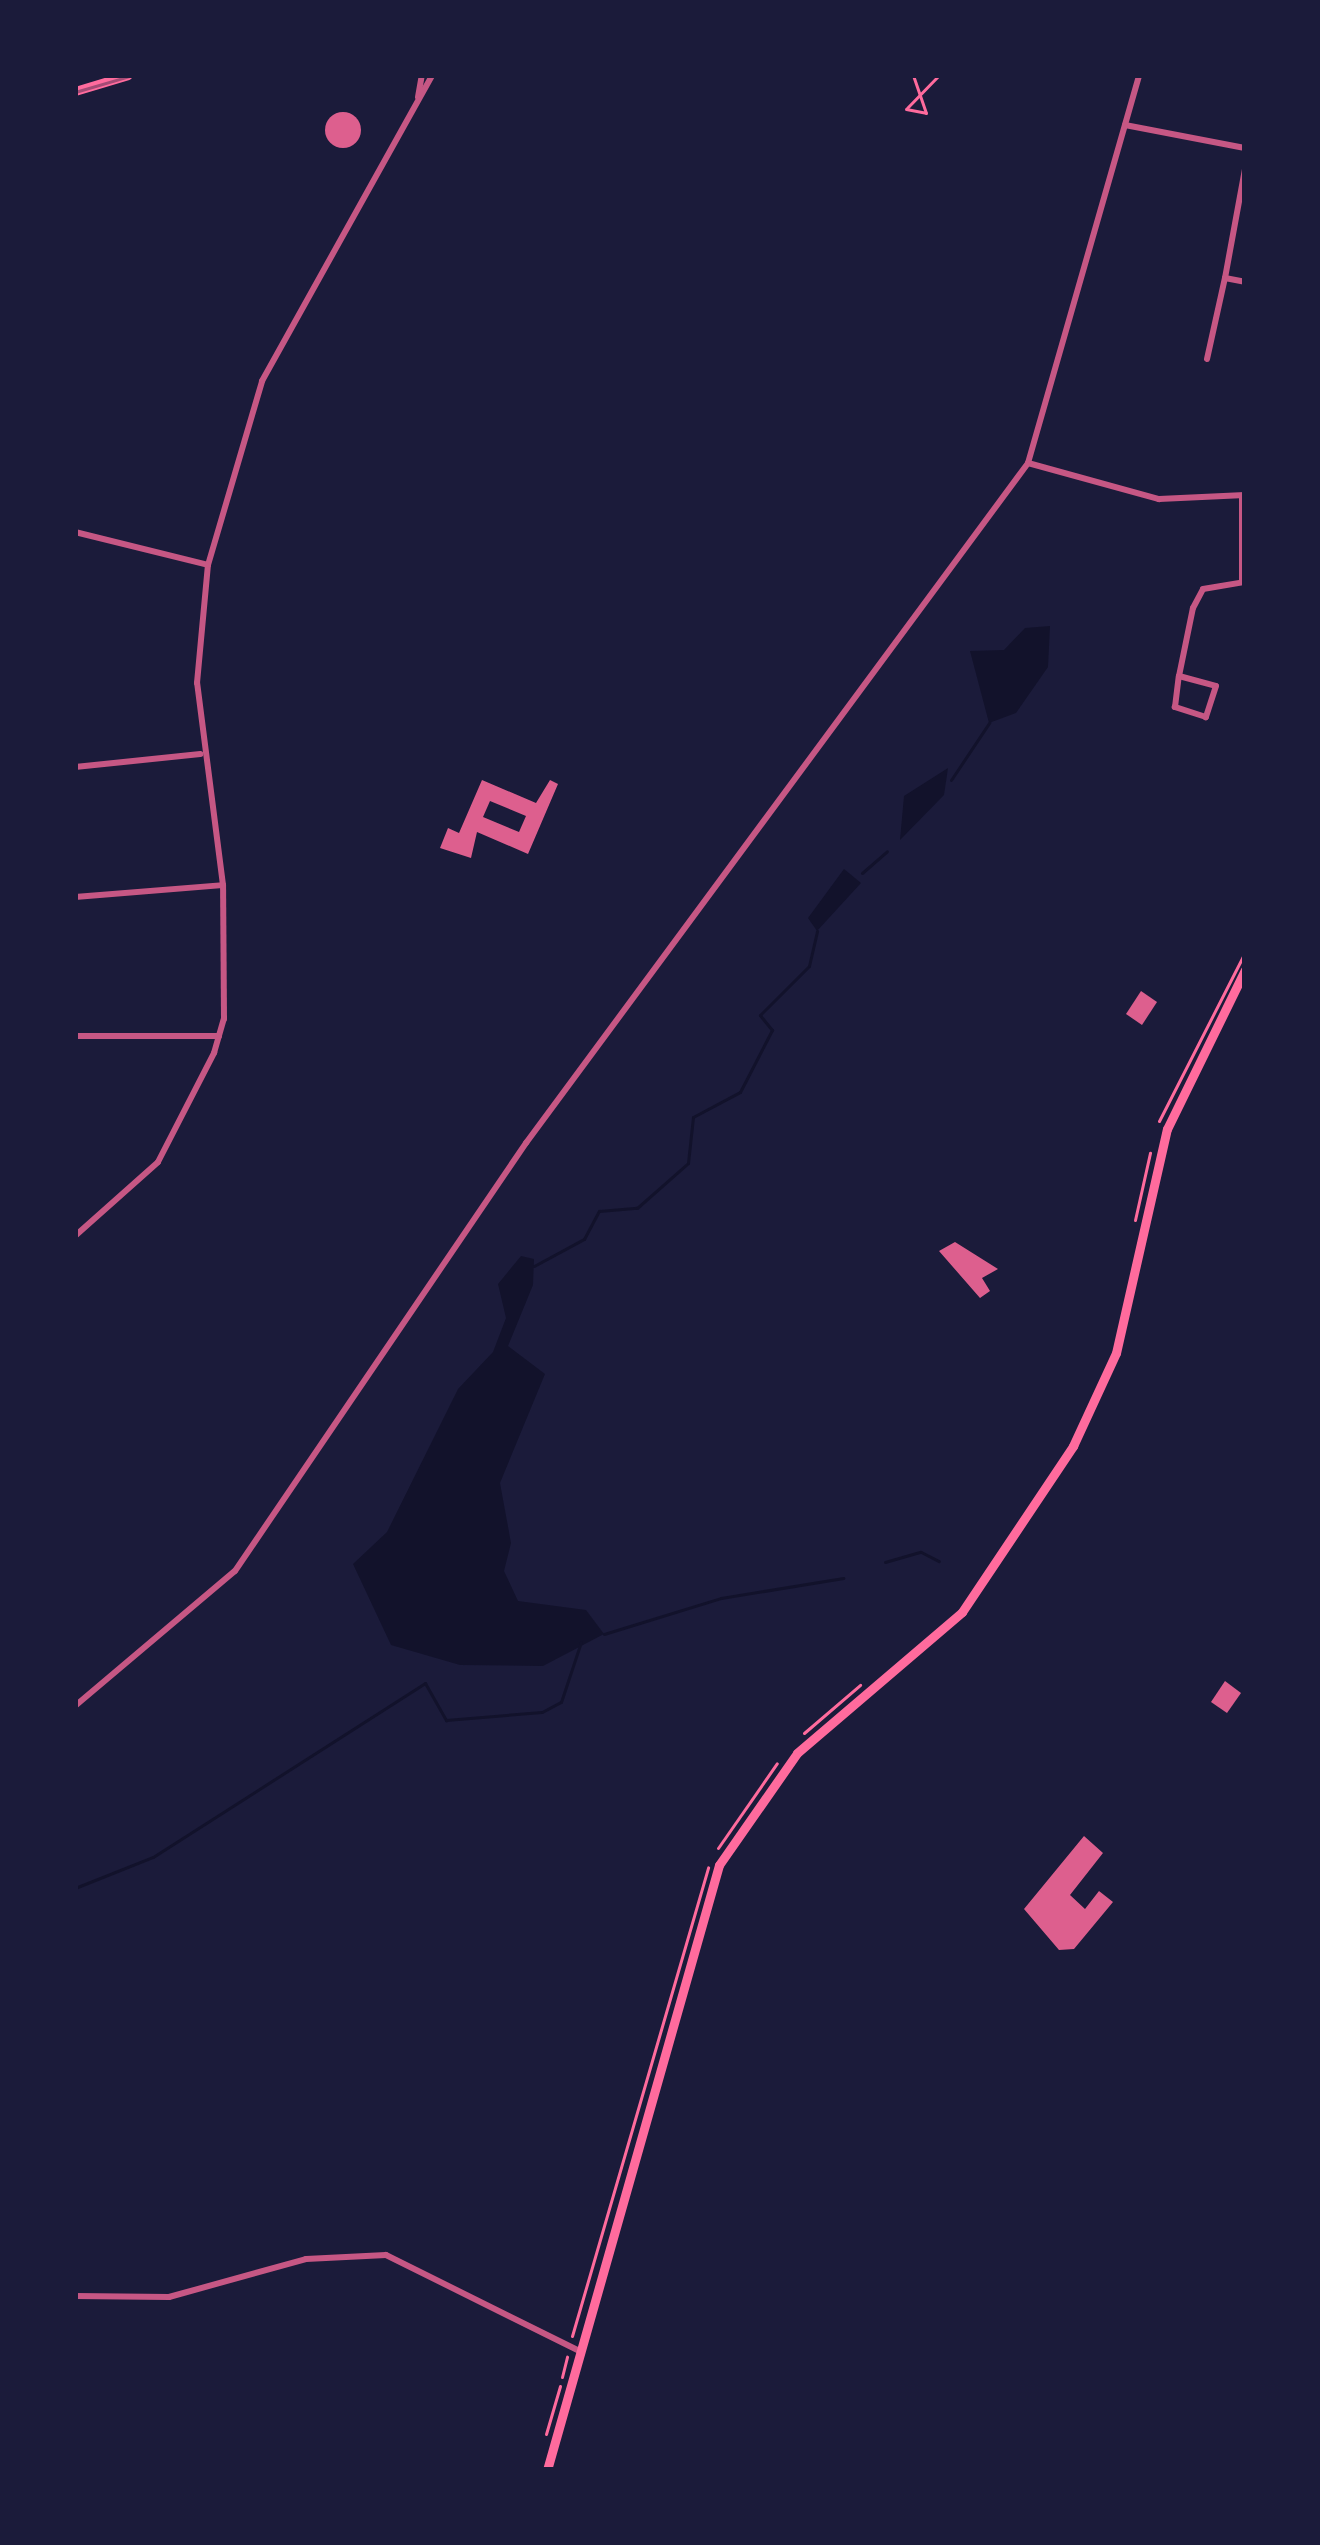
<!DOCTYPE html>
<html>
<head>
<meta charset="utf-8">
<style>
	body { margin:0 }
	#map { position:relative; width:1320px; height:2545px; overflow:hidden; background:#1b1b3a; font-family:"IBM Plex Sans",sans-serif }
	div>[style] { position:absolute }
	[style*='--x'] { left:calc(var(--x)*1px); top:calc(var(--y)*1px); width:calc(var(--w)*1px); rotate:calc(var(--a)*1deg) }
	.water>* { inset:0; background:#12122b }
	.stream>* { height:3px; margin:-1.5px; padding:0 1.5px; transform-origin:1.5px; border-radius:1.5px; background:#12122b }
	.building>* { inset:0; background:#dd5f8e }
	.round { border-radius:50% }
	.path>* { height:3px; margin:-1.5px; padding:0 1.5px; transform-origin:1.5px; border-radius:1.5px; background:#ff6b9d }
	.minor>* { height:6px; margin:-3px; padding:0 3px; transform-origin:3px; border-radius:3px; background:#c65784 }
	.secondary>* { height:9px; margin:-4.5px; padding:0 4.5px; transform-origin:4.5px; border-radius:4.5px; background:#ff6b9d }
	.tram>* { height:3px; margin:-1.5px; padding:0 1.5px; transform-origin:1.5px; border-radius:1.5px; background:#a44b75 }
	span { translate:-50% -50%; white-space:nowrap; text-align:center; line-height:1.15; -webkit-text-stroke:12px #1b1b3a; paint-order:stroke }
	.frame { position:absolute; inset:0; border:78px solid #1b1b3a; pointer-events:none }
</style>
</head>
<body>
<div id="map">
	<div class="water">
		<i style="clip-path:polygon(1050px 626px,1048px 667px,1016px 713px,989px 723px,970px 651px,1004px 650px,1025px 628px)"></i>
		<i style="clip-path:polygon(948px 768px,944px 795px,900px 840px,904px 796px)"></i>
		<i style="clip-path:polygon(844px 869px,861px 883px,817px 931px,808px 918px)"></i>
		<i style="clip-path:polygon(521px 1256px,534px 1259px,533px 1285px,508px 1346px,545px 1374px,500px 1483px,511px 1543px,504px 1571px,518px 1601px,586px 1610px,604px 1634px,543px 1666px,460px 1665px,391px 1645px,353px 1564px,387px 1532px,458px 1389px,493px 1352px,506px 1318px,498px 1284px)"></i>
	</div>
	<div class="stream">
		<i style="--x:951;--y:780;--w:69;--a:-56.3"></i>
		<i style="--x:862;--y:873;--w:33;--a:-41"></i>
		<i style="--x:534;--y:1266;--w:57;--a:-28.4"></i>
		<i style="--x:584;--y:1239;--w:32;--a:-62"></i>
		<i style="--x:599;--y:1211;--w:38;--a:-5"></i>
		<i style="--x:637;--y:1208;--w:68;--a:-41.4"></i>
		<i style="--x:688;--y:1163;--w:46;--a:-83.8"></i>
		<i style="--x:693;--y:1117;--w:53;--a:-28"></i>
		<i style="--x:740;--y:1092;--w:70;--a:-62.7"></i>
		<i style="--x:772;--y:1030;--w:19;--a:-129"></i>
		<i style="--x:760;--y:1015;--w:69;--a:-45"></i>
		<i style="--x:809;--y:966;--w:36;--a:-77"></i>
		<i style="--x:885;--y:1562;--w:37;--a:-16"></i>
		<i style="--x:921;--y:1552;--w:20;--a:27"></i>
		<i style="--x:604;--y:1634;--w:122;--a:-17.1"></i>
		<i style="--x:721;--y:1598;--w:124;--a:-9.3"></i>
		<i style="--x:75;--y:1888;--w:84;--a:-21.7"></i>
		<i style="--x:153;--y:1857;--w:323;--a:-32.6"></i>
		<i style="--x:425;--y:1683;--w:43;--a:60.4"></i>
		<i style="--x:446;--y:1720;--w:96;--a:-4.8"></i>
		<i style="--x:542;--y:1712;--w:21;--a:-28"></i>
		<i style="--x:561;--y:1702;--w:63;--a:-71.6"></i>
	</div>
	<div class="building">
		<i class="round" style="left:325px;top:112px;width:36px;height:36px"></i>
		<i style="clip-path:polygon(evenodd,482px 780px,536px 803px,550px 780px,558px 784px,528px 854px,477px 832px,471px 858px,440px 848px,448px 828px,459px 833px,482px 780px,490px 801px,526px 816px,519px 832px,483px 817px,490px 801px)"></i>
		<i style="clip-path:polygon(1141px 991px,1157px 1002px,1142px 1025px,1126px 1014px)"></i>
		<i style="clip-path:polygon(955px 1242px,998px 1269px,982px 1278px,990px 1291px,980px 1298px,939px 1251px)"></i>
		<i style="clip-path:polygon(1225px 1681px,1241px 1693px,1227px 1713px,1211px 1702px)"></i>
		<i style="clip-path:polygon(1084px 1836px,1103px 1853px,1070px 1895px,1085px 1909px,1099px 1891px,1113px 1902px,1074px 1949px,1059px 1950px,1024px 1909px)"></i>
	</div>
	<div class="path">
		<i style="--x:907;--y:108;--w:46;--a:-45.9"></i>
		<i style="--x:906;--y:109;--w:20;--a:11"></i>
		<i style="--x:926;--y:113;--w:40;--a:-108.9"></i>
		<i style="--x:1159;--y:1121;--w:190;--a:-63"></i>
		<i style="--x:1135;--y:1220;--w:69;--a:-77.4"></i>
		<i style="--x:804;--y:1733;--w:74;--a:-40.6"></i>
		<i style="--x:718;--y:1848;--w:103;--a:-55.2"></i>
		<i style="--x:572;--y:2336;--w:488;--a:-73.8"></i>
		<i style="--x:562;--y:2377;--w:21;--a:-76"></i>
		<i style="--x:546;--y:2434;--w:50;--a:-73.7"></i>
	</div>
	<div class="minor">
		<i style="--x:418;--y:97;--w:22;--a:-80"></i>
		<i style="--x:1125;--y:125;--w:122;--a:10.9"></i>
		<i style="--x:1245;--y:169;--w:111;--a:100.4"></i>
		<i style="--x:1225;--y:278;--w:20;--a:11"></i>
		<i style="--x:1207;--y:359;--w:83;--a:-77.5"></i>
		<i style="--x:1028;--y:463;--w:136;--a:15.4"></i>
		<i style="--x:1159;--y:499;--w:86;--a:-2.7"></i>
		<i style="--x:1242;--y:496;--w:85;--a:90"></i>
		<i style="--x:75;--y:532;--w:137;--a:13.9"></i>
		<i style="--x:1179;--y:676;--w:38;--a:15"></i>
		<i style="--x:1216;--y:686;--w:33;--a:108"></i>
		<i style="--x:1206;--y:717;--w:33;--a:-162"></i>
		<i style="--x:1175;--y:707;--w:31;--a:-83"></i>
		<i style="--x:1179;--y:676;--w:69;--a:-78.4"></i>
		<i style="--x:1193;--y:608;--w:21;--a:-62"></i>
		<i style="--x:1203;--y:589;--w:43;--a:-9.5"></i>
		<i style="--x:75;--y:767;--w:126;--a:-5.9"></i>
		<i style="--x:75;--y:897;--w:148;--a:-4.6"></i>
		<i style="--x:75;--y:1036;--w:144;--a:0"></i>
		<i style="--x:75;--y:1236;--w:111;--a:-41.7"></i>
		<i style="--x:158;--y:1162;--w:123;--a:-62.8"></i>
		<i style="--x:214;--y:1053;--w:35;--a:-74"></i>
		<i style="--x:224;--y:1019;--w:134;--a:-90.4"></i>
		<i style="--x:223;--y:885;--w:204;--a:-97.3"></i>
		<i style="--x:197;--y:683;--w:119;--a:-84.7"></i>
		<i style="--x:208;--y:565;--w:192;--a:-73.6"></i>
		<i style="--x:262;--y:381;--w:350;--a:-60.9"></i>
		<i style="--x:75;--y:1706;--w:209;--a:-40.2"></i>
		<i style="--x:235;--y:1571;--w:518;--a:-55.79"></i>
		<i style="--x:526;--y:1143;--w:845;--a:-53.56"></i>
		<i style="--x:1028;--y:463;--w:404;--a:-74"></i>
		<i style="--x:75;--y:2296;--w:94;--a:0.6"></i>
		<i style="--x:169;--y:2297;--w:142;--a:-15.5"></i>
		<i style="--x:306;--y:2259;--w:80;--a:-2.9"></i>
		<i style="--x:386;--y:2255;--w:216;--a:26.4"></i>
	</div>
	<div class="secondary">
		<i style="--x:75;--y:91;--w:55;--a:-16.8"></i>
		<i style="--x:547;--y:2470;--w:629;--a:-74.13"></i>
		<i style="--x:719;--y:1865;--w:136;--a:-55.1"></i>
		<i style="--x:797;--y:1753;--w:217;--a:-40.5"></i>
		<i style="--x:962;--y:1612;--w:200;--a:-56.2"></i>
		<i style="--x:1073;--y:1446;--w:102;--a:-65.2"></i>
		<i style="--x:1116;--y:1353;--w:230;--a:-77.2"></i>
		<i style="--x:1167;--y:1129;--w:177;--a:-63.9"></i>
	</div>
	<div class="tram">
		<i style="--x:75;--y:92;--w:60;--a:-16.3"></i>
	</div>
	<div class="frame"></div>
</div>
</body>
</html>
